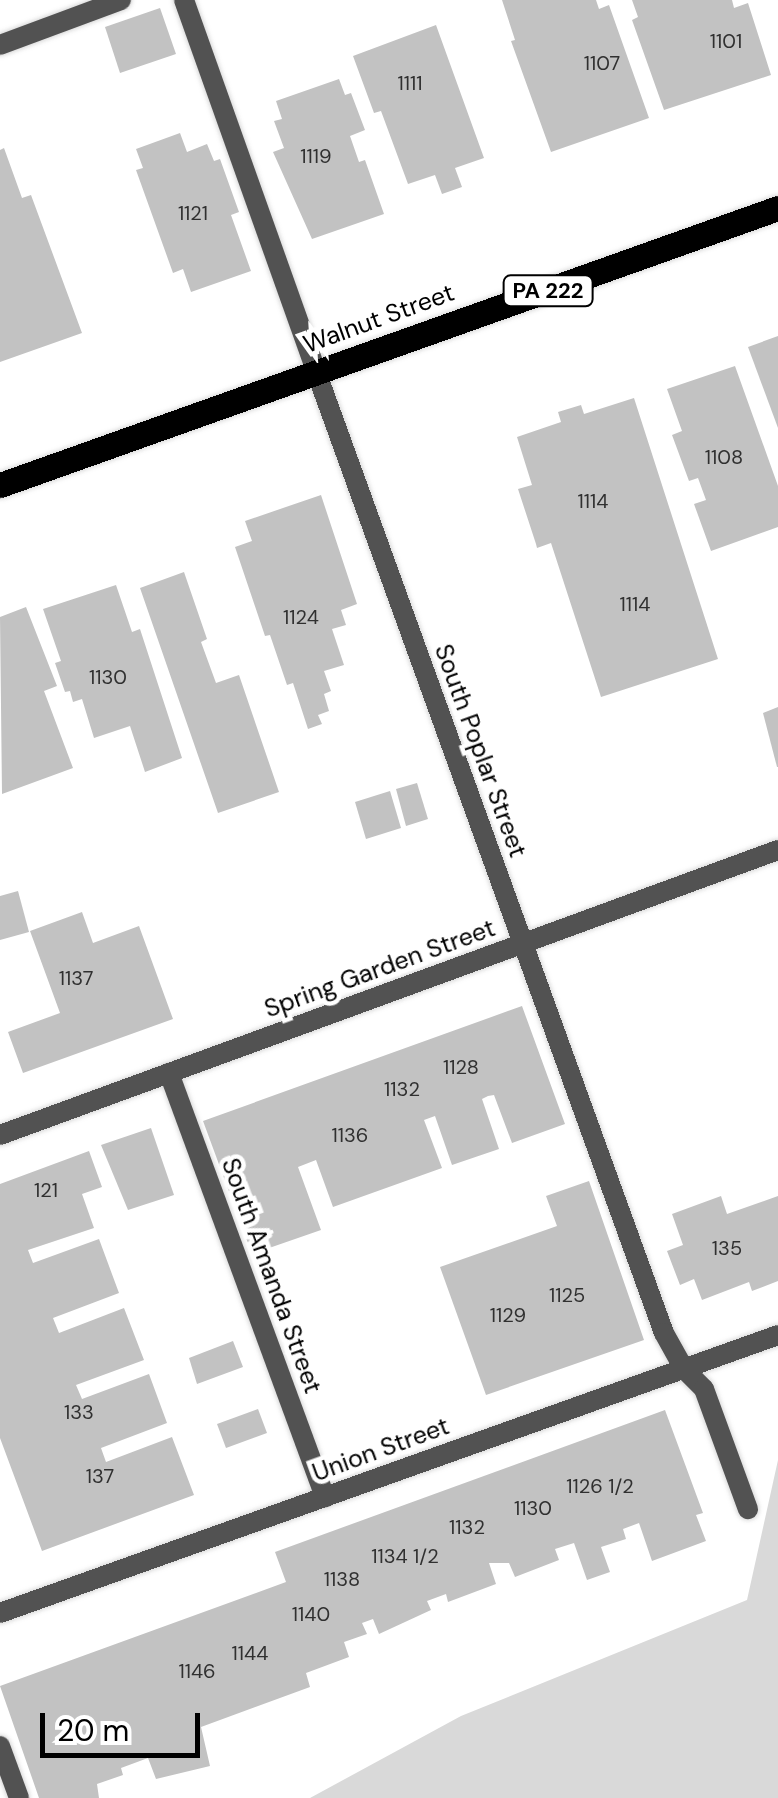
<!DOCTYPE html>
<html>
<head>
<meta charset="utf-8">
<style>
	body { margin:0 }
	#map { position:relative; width:778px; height:1798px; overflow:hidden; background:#fff; font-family:"DM Sans",sans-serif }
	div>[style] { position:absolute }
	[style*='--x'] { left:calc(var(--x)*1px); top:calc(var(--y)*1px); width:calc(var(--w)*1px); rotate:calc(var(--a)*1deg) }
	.green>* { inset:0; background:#d9d9d9 }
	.building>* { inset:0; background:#c2c2c2 }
	.roads { filter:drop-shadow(0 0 2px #dbdbdb) drop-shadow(0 0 2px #dbdbdb) }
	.service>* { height:20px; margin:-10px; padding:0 10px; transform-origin:10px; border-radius:10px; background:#525252 }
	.minor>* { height:20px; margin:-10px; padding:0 10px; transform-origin:10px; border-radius:10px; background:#525252 }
	.primary>* { height:25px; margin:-12.5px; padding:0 12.5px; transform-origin:12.5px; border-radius:12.5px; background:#000 }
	span { translate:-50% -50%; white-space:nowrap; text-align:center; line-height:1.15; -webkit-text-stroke:9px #fff; paint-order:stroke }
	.number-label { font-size:20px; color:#303030 }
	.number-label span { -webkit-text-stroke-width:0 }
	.shield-label span { padding:2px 8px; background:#fff; border:2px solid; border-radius:8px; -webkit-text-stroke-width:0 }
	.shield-label { font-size:22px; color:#000; font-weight:700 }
	.street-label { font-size:25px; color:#000 }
	.scale { position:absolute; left:40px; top:1713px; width:160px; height:45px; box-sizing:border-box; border:5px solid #000; border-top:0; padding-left:12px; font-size:30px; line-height:35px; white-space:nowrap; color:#000; -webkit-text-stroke:8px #fff; paint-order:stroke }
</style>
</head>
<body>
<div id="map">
	<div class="green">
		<i style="clip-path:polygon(778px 1460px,778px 1798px,310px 1798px,461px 1716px,747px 1600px)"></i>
	</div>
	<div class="building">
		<i style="clip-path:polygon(502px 0,596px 0,599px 9px,609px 5px,649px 118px,551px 152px,511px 41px,515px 40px)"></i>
		<i style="clip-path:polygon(632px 0,732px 0,734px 8px,748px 3px,771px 75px,664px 110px,632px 20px,638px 17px)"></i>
		<i style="clip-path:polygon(160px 8px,176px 54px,120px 73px,105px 27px)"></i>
		<i style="clip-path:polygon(436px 25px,484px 158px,455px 168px,462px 187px,442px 194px,435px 175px,408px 184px,381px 111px,374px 113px,353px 56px)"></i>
		<i style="clip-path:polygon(339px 79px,345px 95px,351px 93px,365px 130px,350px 136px,359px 162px,365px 160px,384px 214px,312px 239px,273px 152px,284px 148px,274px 121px,282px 119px,276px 101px)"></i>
		<i style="clip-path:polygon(180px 133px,187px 152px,207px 144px,214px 161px,220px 159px,239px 212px,231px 215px,251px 271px,191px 292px,183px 269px,173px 273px,136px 170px,143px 168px,136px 149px)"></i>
		<i style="clip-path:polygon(4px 148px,22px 198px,31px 195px,82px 333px,0 362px,0 150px)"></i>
		<i style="clip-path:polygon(778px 336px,778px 428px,748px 347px)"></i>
		<i style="clip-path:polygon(735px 366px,778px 486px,778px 527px,711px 551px,694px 504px,706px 500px,698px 478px,689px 481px,672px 435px,682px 431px,667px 389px)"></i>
		<i style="clip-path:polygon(634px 398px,718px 659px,601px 697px,551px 543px,537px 548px,536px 544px,518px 489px,532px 485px,517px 437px,561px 422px,558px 412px,581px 405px,584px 414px)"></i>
		<i style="clip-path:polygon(321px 495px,357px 604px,341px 610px,346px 625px,332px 629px,344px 665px,324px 671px,331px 691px,324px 694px,329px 711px,318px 715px,322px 724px,308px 729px,293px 683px,287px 685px,270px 635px,265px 636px,235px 547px,252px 541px,245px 521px)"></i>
		<i style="clip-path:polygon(184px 572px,207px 639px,201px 642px,216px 683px,239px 675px,279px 792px,218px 813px,140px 588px)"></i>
		<i style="clip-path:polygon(116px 585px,132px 632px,140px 629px,182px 758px,145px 772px,130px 726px,94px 738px,82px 699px,73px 702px,70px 691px,65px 692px,55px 663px,61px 661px,43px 609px)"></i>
		<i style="clip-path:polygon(26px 607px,57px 686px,44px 691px,73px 768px,2px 794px,0 617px)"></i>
		<i style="clip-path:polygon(778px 707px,778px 767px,777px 767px,763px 713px)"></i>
		<i style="clip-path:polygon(417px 783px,428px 819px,406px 826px,396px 789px)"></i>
		<i style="clip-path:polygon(390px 791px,401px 828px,366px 839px,355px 802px)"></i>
		<i style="clip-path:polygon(18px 891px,29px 932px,0 940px,0 896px)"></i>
		<i style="clip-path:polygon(82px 912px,93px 943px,139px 926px,173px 1019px,23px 1073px,8px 1032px,60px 1013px,30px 931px)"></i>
		<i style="clip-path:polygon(522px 1006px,565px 1124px,512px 1143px,494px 1095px,488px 1096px,482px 1099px,499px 1149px,452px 1165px,435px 1116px,424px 1120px,442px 1168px,333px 1207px,316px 1160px,298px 1167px,321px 1230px,252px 1254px,203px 1121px)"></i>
		<i style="clip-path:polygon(151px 1128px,174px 1195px,128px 1210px,101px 1145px)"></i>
		<i style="clip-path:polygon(89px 1151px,102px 1187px,82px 1194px,94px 1228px,28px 1250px,33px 1263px,99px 1239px,119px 1293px,53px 1318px,59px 1333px,124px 1308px,144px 1360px,76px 1385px,82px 1399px,149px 1374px,167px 1423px,101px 1448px,106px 1462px,172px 1437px,194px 1495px,42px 1551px,0 1438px,0 1184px)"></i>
		<i style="clip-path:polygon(589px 1181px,644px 1340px,486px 1395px,440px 1267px,557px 1226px,546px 1196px)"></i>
		<i style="clip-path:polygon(721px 1196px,727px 1214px,778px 1196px,778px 1281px,752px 1291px,749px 1282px,702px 1300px,694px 1279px,680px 1285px,667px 1251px,683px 1245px,672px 1214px)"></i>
		<i style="clip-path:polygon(233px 1341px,243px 1367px,197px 1384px,189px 1358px)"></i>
		<i style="clip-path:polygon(258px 1409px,267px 1433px,226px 1448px,217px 1424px)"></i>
		<i style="clip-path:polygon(665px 1410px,703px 1513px,696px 1515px,706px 1541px,652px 1561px,639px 1523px,623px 1529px,626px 1539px,601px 1547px,610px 1572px,587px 1580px,574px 1543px,555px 1549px,559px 1560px,515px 1577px,509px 1563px,489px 1563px,496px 1584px,448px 1602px,446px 1594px,427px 1601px,431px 1610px,379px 1634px,373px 1619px,362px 1623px,367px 1634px,344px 1642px,349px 1657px,306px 1673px,310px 1687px,201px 1727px,210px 1766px,156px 1779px,148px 1758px,121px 1768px,123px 1775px,97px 1784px,99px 1798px,39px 1798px,0 1686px,286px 1582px,275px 1552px)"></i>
	</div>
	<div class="roads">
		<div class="service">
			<i style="--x:0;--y:45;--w:129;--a:-20.4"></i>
			<i style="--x:317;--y:374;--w:1020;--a:70.11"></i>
			<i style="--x:664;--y:1333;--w:41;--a:60.9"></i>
			<i style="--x:684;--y:1369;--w:28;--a:45"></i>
			<i style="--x:704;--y:1389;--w:128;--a:69.9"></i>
			<i style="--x:169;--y:1073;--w:452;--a:69.8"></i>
			<i style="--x:0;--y:1746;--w:55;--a:69.9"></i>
		</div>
		<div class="minor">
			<i style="--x:184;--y:0;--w:397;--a:70.4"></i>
			<i style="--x:0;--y:1135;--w:829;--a:-20.12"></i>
			<i style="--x:0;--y:1613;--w:826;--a:-19.66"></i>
		</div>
		<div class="primary">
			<i style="--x:0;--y:485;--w:826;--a:-19.6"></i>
		</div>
	</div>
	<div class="number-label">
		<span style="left:726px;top:41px">1101</span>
		<span style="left:602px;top:63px">1107</span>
		<span style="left:410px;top:83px">1111</span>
		<span style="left:316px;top:156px">1119</span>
		<span style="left:193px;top:213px">1121</span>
		<span style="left:724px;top:457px">1108</span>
		<span style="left:593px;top:501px">1114</span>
		<span style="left:635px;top:604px">1114</span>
		<span style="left:301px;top:617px">1124</span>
		<span style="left:108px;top:677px">1130</span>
		<span style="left:76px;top:978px">1137</span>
		<span style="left:461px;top:1067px">1128</span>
		<span style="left:402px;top:1089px">1132</span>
		<span style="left:350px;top:1135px">1136</span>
		<span style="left:46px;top:1190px">121</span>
		<span style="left:727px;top:1248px">135</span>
		<span style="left:567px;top:1295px">1125</span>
		<span style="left:508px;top:1315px">1129</span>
		<span style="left:79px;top:1412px">133</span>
		<span style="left:100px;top:1476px">137</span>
		<span style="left:600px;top:1486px">1126 1/2</span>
		<span style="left:533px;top:1508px">1130</span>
		<span style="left:467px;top:1527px">1132</span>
		<span style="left:405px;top:1556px">1134 1/2</span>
		<span style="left:342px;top:1579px">1138</span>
		<span style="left:311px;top:1614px">1140</span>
		<span style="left:250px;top:1653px">1144</span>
		<span style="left:197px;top:1671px">1146</span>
	</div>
	<div class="shield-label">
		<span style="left:548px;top:291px">PA 222</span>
	</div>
	<div class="street-label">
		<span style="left:379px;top:319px;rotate:-20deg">Walnut Street</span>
		<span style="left:480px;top:751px;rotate:70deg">South Poplar Street</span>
		<span style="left:380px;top:969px;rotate:-20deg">Spring Garden Street</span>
		<span style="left:271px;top:1276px;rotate:70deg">South Amanda Street</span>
		<span style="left:381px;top:1450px;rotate:-20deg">Union Street</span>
	</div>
	<div class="scale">20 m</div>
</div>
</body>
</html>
